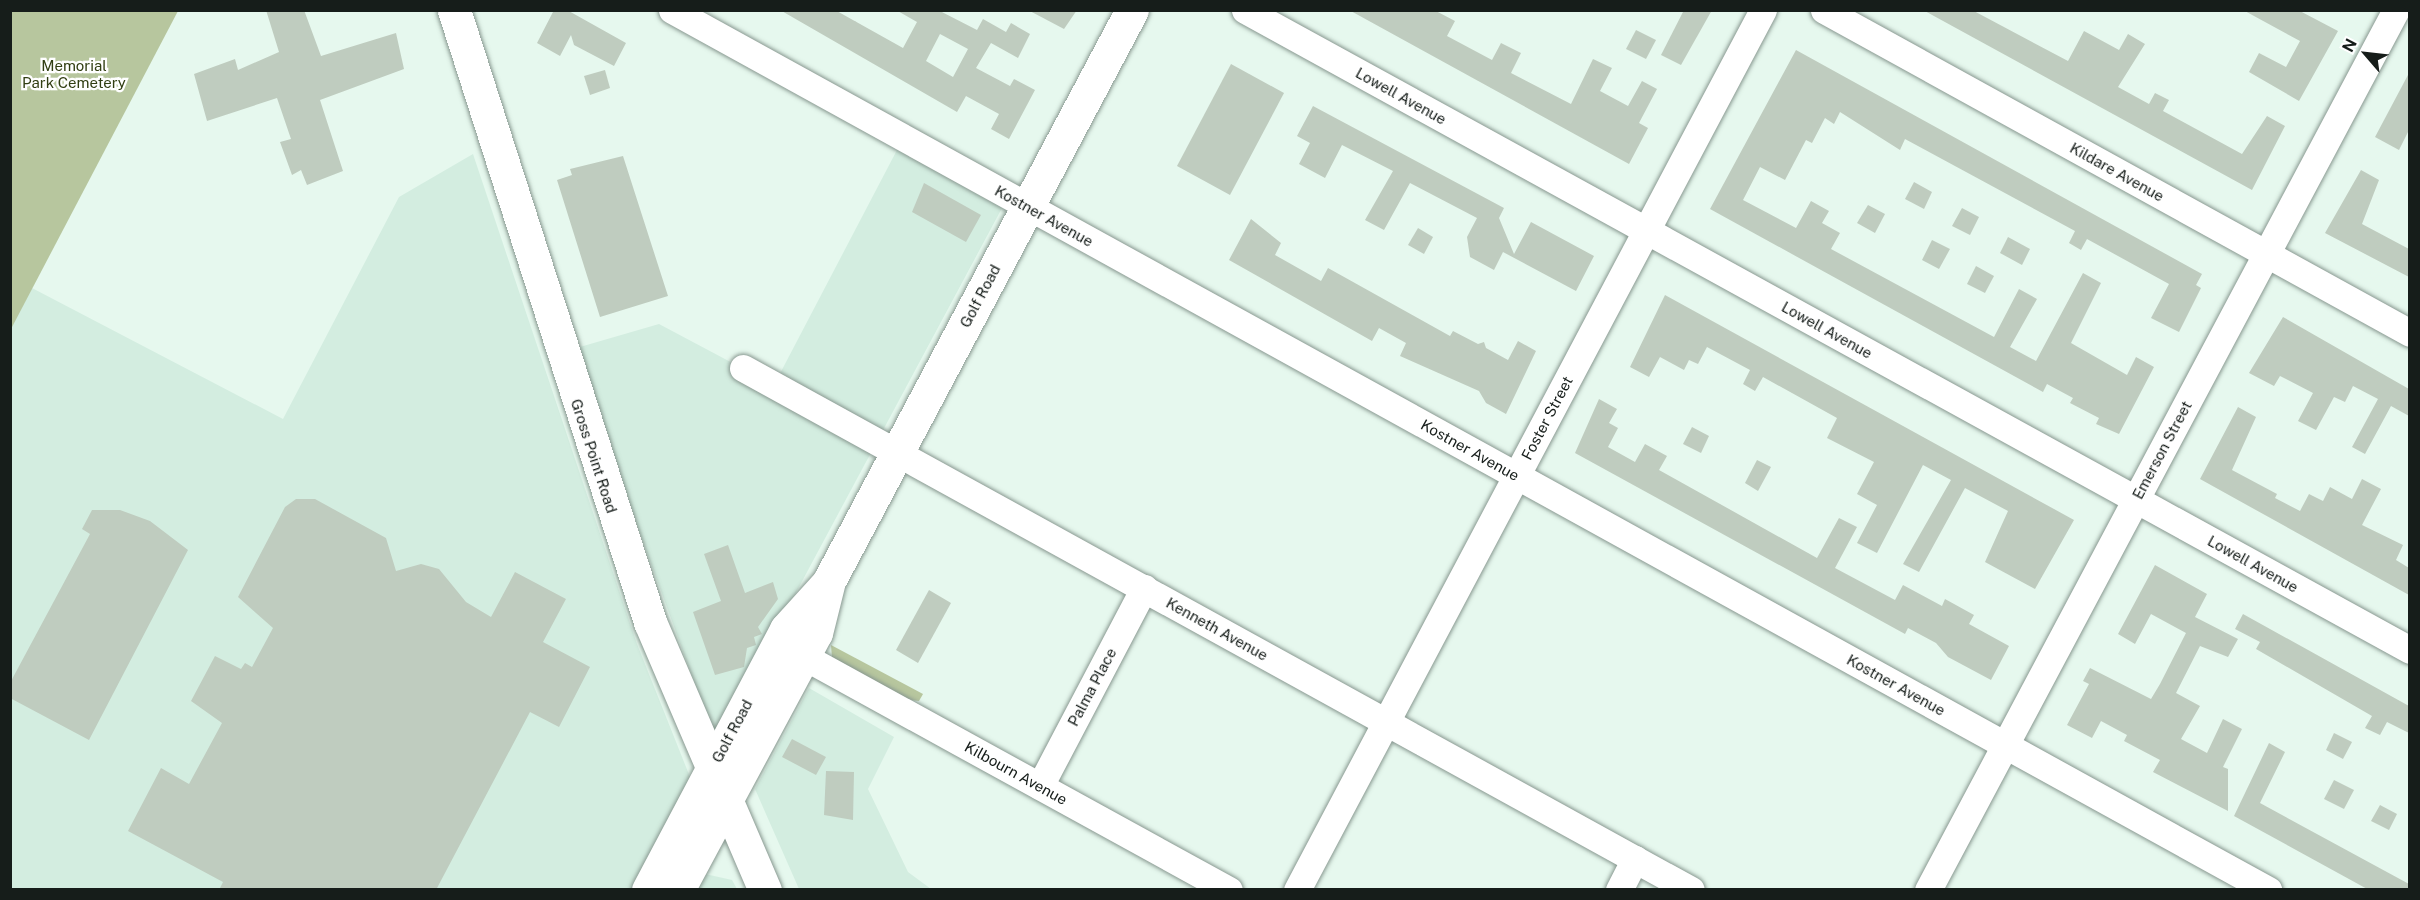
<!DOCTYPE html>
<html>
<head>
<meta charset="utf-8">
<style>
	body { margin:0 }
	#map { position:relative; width:2420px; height:900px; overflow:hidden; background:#e6f8ee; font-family:"Public Sans",sans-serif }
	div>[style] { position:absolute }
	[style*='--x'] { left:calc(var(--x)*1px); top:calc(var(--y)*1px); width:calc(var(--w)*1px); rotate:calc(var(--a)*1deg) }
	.built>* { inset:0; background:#d3ede0 }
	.green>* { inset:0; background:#b7c69e }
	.building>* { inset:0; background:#bfccbf }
	.roads { filter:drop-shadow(0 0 2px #889890) drop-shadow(0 0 2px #889890) }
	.minor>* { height:27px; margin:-13.5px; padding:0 13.5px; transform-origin:13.5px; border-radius:13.5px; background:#fff }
	.major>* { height:33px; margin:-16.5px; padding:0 16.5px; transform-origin:16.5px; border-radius:16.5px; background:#fff }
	span { translate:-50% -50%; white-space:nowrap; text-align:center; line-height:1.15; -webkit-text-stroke:4.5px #fff; paint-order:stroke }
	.park-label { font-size:15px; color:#313e12 }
	.street-label { font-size:15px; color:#161d1a }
	.frame { position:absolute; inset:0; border:12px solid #161d1a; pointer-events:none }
	.north { position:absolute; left:2336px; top:24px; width:60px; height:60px; -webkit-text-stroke:4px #fff; paint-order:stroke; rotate:298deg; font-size:16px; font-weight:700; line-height:24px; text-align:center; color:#161d1a }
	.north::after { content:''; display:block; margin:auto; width:21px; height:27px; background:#161d1a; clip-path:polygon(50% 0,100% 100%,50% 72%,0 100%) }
</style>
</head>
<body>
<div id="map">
	<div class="built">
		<i style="clip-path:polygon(897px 150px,1002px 208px,716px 742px,573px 349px,659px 324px,774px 385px)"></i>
		<i style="clip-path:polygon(473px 154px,637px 644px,692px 782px,632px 889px,11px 890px,10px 329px,32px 288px,283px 419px,399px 197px)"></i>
		<i style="clip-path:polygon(809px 688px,894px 737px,868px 789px,908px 872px,931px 889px,799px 889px,755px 789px)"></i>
		<i style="clip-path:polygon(705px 874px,732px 880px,737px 889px,692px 890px)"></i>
	</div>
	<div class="green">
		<i style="clip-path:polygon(11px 10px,178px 11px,11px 329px,10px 11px)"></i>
		<i style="clip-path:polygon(831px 645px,923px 694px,919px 701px,910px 700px,832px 658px)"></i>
	</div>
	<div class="building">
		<i style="clip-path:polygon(266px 10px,304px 10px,321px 56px,396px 33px,404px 69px,320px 100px,343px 171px,307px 185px,301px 170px,292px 175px,280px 142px,291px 139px,277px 98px,207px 121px,194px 74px,235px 59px,238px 70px,279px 52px)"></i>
		<i style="clip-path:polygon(554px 10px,567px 10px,626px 43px,614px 66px,574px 45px,571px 35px,560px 56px,537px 43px)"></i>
		<i style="clip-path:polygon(evenodd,780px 10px,835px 10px,903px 48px,917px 22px,896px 10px,938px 10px,977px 30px,983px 19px,1006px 32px,1011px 23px,1030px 34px,1018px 58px,991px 43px,976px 68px,1010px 86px,1014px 79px,1035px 90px,1009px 139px,991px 129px,999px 114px,966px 96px,957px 112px,780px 10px,940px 34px,968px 49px,953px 77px,926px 61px,940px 34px)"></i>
		<i style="clip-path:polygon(1028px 10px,1077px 10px,1064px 29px)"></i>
		<i style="clip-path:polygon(1349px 10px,1434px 10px,1455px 21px,1447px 36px,1492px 60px,1501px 43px,1521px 53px,1511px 73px,1571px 104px,1593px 59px,1612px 68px,1600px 91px,1628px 106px,1642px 81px,1657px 89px,1639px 123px,1648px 128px,1629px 164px)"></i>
		<i style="clip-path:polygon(1684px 10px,1712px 10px,1681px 65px,1661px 55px)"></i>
		<i style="clip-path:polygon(1923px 10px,1972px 10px,2068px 61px,2084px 31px,2119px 50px,2128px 34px,2145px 44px,2118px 87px,2149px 104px,2155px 93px,2169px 100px,2163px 111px,2242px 154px,2267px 116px,2285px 126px,2252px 190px)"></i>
		<i style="clip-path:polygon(2243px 10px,2298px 10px,2338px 31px,2299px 101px,2249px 72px,2259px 53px,2286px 67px,2300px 41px)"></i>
		<i style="clip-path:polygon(1636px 30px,1656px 40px,1646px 59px,1626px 49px)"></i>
		<i style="clip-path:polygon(1796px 50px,2202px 274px,2196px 285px,2201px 288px,2179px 332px,2151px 318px,2169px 284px,2087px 239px,2081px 250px,2069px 243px,2075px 231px,1905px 139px,1900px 150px,1840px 112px,1834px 124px,1825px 118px,1812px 143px,1806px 140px,1785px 180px,1760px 167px,1743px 200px,1796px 228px,1811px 201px,1829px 211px,1822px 223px,1840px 233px,1831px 249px,1994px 337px,2019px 289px,2037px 299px,2010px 347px,2036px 361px,2083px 273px,2101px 283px,2071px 343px,2127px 375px,2136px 357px,2154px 367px,2119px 434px,2096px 424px,2099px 418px,2070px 403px,2073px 398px,2047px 384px,2043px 392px,1710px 209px)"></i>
		<i style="clip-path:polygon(1231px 64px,1284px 93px,1230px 195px,1177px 166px)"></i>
		<i style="clip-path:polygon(605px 70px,610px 88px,590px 95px,584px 76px)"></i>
		<i style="clip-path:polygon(2409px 73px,2409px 130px,2399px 150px,2375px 137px)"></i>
		<i style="clip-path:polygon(1313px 106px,1504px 208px,1499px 218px,1514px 254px,1531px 222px,1594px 256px,1576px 291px,1503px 252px,1494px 270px,1470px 257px,1467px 237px,1477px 218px,1410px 183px,1384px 230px,1365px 220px,1393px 171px,1342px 145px,1325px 178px,1299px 164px,1310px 143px,1297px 136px)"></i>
		<i style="clip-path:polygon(623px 156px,668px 296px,600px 317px,557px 180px,572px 175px,570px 169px)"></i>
		<i style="clip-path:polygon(2361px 170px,2379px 180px,2362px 224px,2409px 249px,2409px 277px,2325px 233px)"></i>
		<i style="clip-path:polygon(1914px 182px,1932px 192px,1924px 209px,1905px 199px)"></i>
		<i style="clip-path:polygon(924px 183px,981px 215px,966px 242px,912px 212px)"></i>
		<i style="clip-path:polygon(1868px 205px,1885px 214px,1875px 233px,1857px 223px)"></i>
		<i style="clip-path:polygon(1962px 208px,1979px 217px,1970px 235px,1952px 226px)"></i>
		<i style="clip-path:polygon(1251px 219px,1281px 243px,1275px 255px,1321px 281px,1328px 268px,1450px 336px,1453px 331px,1478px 344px,1484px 342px,1486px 348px,1508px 360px,1518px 341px,1536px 351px,1506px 414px,1486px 403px,1479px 391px,1400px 356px,1406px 343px,1379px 328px,1372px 341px,1229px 260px)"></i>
		<i style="clip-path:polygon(1418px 228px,1433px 237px,1424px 254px,1408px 245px)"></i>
		<i style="clip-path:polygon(2008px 237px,2030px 249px,2022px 265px,2000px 253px)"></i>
		<i style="clip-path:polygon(1932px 240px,1950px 249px,1939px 269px,1922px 260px)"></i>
		<i style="clip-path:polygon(1976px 266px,1994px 276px,1985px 293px,1967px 284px)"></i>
		<i style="clip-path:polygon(1665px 295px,2074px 520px,2035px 589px,1985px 562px,2008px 511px,1965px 488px,1919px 572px,1903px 564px,1951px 480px,1923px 465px,1877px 553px,1857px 543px,1877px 505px,1857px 494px,1874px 462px,1827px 438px,1837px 418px,1763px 377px,1755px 391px,1743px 384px,1750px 370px,1707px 347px,1698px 364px,1689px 360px,1684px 370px,1660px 357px,1649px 377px,1630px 367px)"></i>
		<i style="clip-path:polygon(2283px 317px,2409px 389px,2409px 416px,2391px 406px,2365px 454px,2352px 447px,2378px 399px,2353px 386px,2345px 402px,2334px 397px,2316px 430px,2298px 421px,2313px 393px,2280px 376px,2274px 386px,2249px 373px)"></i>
		<i style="clip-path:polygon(1599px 399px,1617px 409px,1609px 423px,1618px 428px,1608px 447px,1635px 462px,1645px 444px,1667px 456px,1659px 470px,1817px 558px,1839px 518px,1857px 527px,1835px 568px,1895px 600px,1903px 585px,1942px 606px,1945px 599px,1974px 615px,1969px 624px,2009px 646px,1991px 680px,1948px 657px,1936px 643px,1908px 628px,1905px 634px,1575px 453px)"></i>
		<i style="clip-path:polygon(2238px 407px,2256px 417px,2232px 470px,2277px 494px,2275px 498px,2300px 511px,2309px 494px,2323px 501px,2330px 487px,2352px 499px,2362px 479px,2381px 489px,2362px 525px,2403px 545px,2396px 560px,2409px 568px,2409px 595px,2200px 479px)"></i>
		<i style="clip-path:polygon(1692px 427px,1709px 436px,1701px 453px,1683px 444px)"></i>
		<i style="clip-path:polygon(1757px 460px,1771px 467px,1758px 491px,1745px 483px)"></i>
		<i style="clip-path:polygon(296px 499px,315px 499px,386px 538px,396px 571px,421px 564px,439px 569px,466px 602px,491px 617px,515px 572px,566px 599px,543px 642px,590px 667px,559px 727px,530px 712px,436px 890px,219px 890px,223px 882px,128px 831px,161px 768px,189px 784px,222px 723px,191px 701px,215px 656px,241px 669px,245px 663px,252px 667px,273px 628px,238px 597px,285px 507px)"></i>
		<i style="clip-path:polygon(92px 510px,120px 510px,150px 521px,188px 550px,89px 740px,10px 698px,10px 683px,90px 534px,82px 529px)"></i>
		<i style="clip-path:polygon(728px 545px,745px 593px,773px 582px,778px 599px,758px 627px,762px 634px,754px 637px,756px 645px,747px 648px,744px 667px,715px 675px,693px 612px,721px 601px,704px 554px)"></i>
		<i style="clip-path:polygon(2155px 565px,2207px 594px,2195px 617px,2238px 639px,2228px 657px,2200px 646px,2176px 693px,2200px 706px,2181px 739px,2207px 753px,2223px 719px,2242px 729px,2223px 767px,2228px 769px,2228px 811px,2153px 772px,2160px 760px,2124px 741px,2127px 735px,2101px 721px,2092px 738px,2067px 725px,2089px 684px,2083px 681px,2090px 668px,2151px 699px,2160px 684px,2186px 633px,2151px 614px,2135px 644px,2118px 634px)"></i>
		<i style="clip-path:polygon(929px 590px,951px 603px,918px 663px,896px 650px)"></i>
		<i style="clip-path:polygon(2243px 614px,2409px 706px,2409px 733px,2387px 722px,2380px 735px,2365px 728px,2372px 716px,2256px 649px,2260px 642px,2235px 629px)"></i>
		<i style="clip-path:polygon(2334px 733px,2352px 742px,2343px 759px,2326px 750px)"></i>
		<i style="clip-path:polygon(792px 739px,826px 757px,816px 775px,782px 757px)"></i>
		<i style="clip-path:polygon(2269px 743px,2285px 752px,2260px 803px,2409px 884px,2409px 890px,2369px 890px,2234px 816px)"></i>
		<i style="clip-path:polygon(826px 771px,854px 772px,853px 820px,824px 815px)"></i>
		<i style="clip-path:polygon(2334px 780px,2354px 790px,2344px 809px,2324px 799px)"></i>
		<i style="clip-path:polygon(2380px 805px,2397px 814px,2389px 830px,2371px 821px)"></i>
	</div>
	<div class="roads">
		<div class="minor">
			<i style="--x:672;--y:10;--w:1823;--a:28.87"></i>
			<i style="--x:1245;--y:10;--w:1329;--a:28.78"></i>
			<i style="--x:1824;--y:10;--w:669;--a:28.86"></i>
			<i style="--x:743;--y:368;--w:1082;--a:28.84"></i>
			<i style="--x:803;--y:656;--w:486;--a:28.8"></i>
			<i style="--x:1040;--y:786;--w:224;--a:-62.3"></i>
			<i style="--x:1297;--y:890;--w:996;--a:-62.1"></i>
			<i style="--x:1619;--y:890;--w:35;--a:-63"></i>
			<i style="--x:1928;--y:890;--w:997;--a:-62"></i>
		</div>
		<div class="major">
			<i style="--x:454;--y:10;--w:643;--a:72.24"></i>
			<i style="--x:650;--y:622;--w:292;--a:66.8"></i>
			<i style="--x:648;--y:890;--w:295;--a:-62.1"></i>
			<i style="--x:786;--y:629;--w:59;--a:-47.7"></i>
			<i style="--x:678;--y:890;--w:292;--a:-61.8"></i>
			<i style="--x:816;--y:633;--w:54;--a:-76"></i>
			<i style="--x:829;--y:581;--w:646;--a:-62.05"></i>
		</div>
	</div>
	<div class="park-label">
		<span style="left:74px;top:74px">Memorial<br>Park Cemetery</span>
	</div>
	<div class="street-label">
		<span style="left:1401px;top:96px;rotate:29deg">Lowell Avenue</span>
		<span style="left:2117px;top:172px;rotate:29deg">Kildare Avenue</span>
		<span style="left:1044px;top:216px;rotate:29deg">Kostner Avenue</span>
		<span style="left:980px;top:296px;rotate:-62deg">Golf Road</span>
		<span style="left:1827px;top:330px;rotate:29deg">Lowell Avenue</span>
		<span style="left:1547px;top:418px;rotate:-62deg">Foster Street</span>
		<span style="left:1470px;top:450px;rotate:29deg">Kostner Avenue</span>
		<span style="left:2162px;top:450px;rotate:-62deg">Emerson Street</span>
		<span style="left:594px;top:456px;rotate:72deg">Gross Point Road</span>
		<span style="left:2253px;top:564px;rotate:29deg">Lowell Avenue</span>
		<span style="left:1217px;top:629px;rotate:29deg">Kenneth Avenue</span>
		<span style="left:1896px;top:685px;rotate:29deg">Kostner Avenue</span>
		<span style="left:1092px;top:687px;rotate:-62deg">Palma Place</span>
		<span style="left:732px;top:731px;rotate:-62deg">Golf Road</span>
		<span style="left:1016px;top:773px;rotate:29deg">Kilbourn Avenue</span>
	</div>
	<div class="frame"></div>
	<div class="north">N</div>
</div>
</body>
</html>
